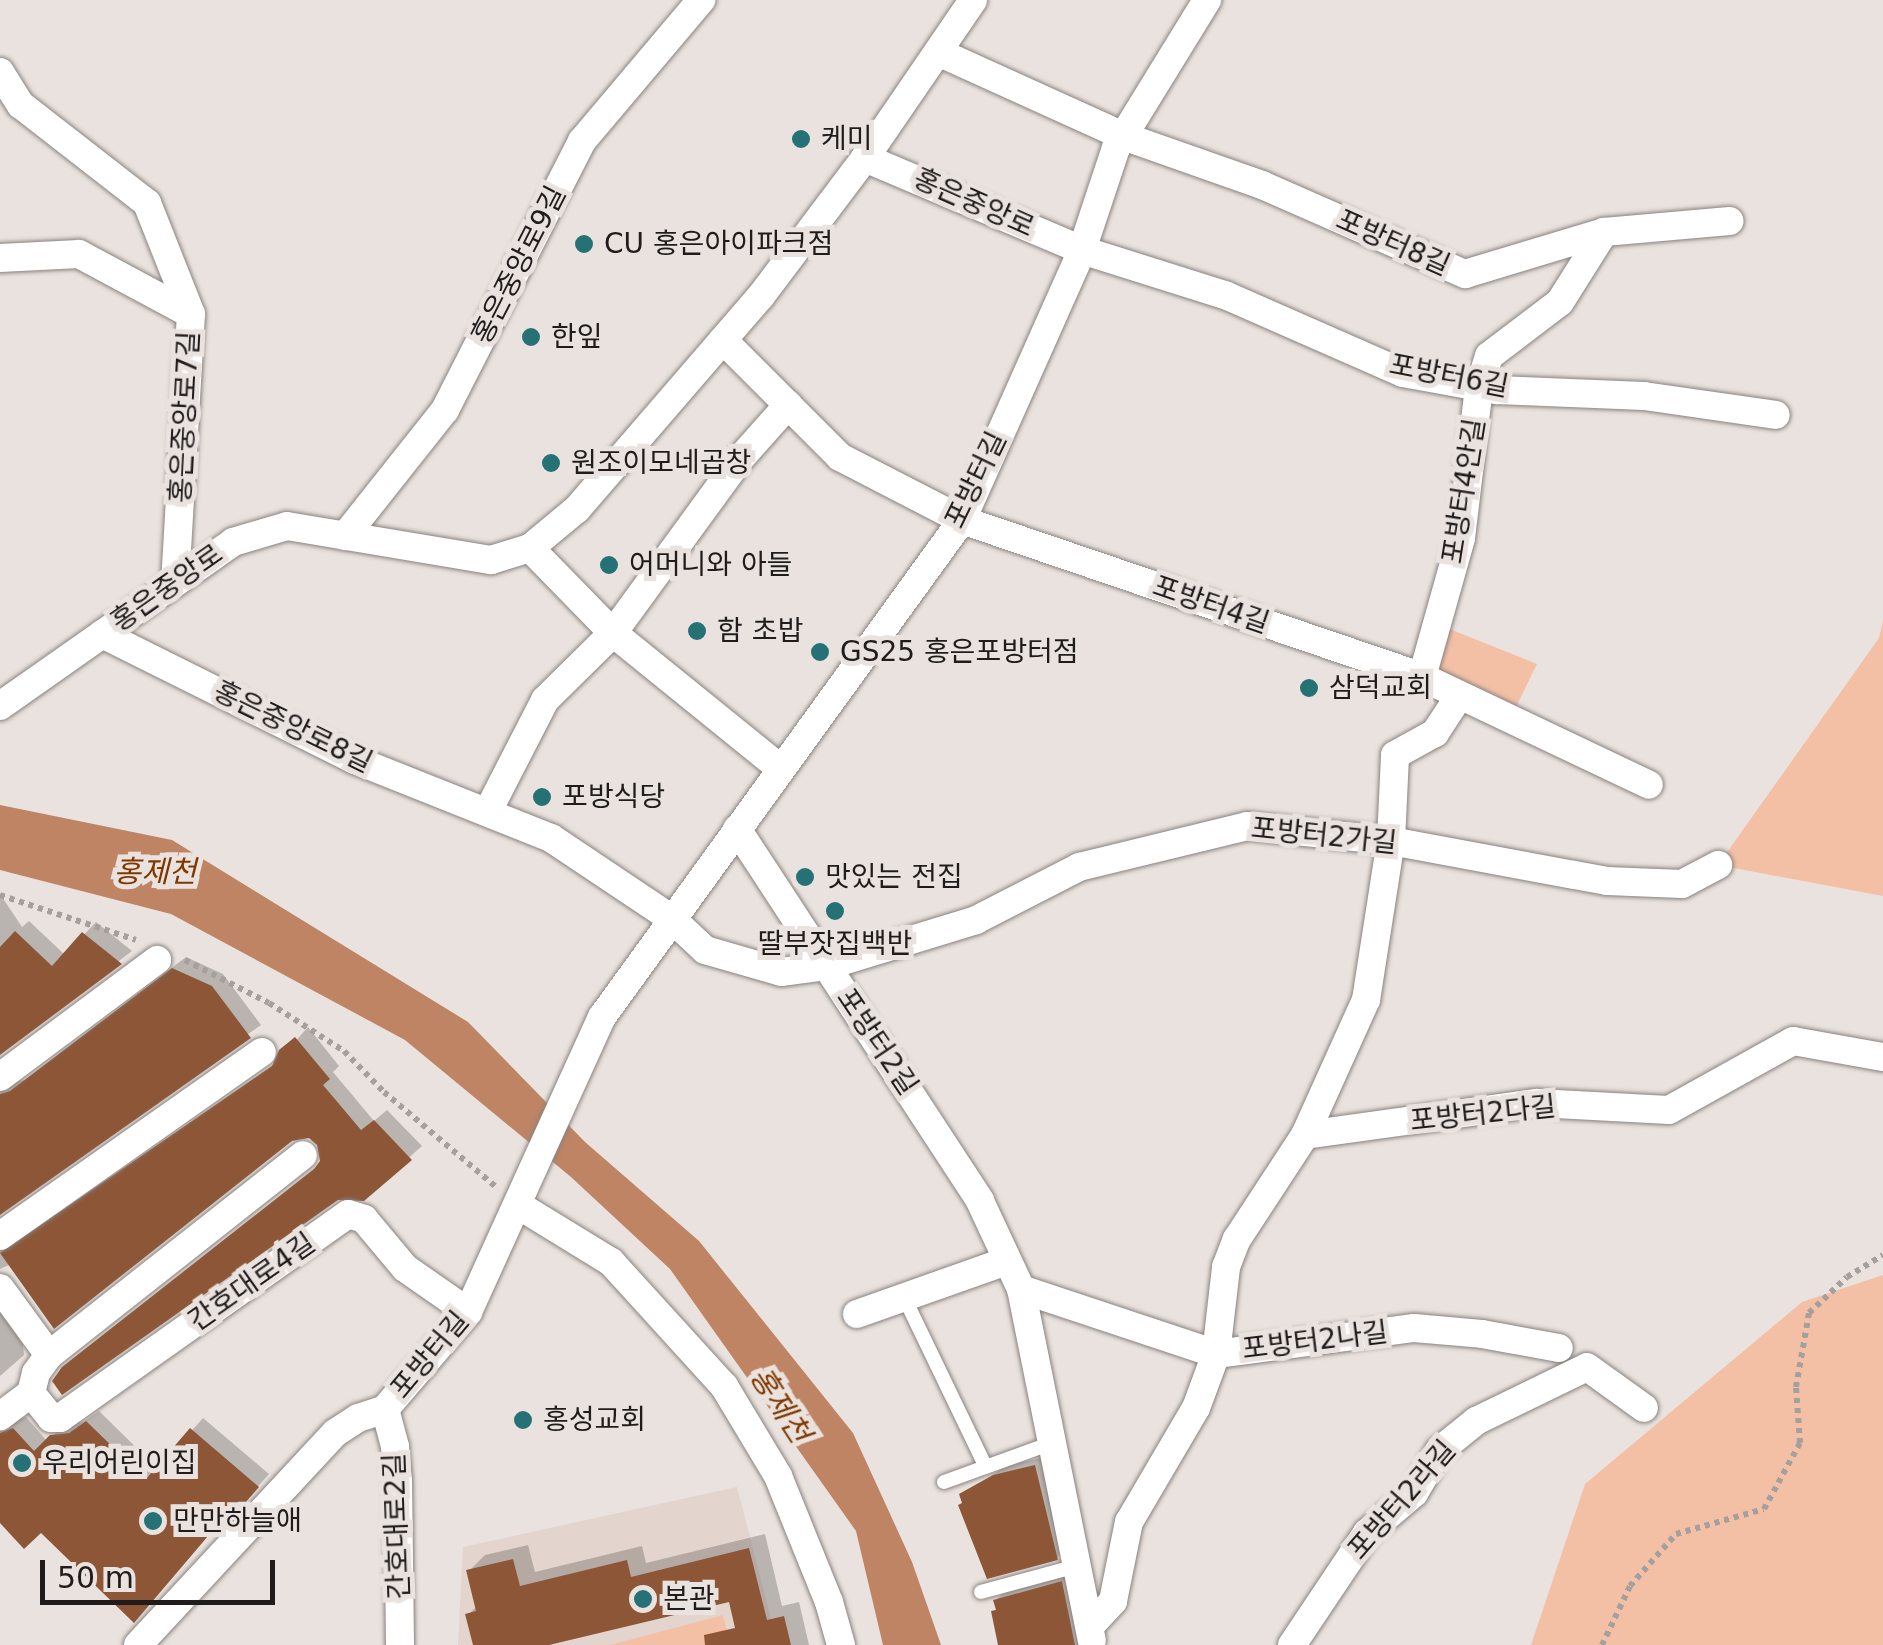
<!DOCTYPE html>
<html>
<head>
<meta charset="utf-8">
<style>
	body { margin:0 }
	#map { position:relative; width:1883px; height:1645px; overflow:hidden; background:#e9e2de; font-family:"DejaVu Sans","Noto Sans KR",sans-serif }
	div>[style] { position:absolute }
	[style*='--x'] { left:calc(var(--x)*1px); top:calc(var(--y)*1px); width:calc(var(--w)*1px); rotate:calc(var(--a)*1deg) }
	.built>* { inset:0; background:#e3d4cd }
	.green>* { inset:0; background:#f3c0a6 }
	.water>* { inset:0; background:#be8464 }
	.shadow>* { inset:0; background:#0003 }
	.building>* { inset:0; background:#8d5637 }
	.path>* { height:6px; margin-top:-3px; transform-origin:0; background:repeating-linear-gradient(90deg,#a5a09d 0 5px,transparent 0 10px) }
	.roads { filter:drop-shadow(0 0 2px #89827f) drop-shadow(0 0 2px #89827f) }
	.service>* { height:14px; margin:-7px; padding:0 7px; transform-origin:7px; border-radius:7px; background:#fff }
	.minor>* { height:28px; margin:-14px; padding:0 14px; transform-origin:14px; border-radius:14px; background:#fff }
	.dots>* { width:28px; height:28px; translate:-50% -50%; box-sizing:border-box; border:5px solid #e9e2de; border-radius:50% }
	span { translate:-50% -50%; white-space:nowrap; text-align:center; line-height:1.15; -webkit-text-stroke:10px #e9e2de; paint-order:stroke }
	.poi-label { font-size:28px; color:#1f1c1b }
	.left { translate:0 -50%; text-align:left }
	.street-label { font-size:28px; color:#1f1c1b }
	.water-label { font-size:30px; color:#803800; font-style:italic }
	.scale { position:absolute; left:40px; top:1560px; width:235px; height:45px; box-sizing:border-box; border:5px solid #1f1c1b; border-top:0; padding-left:12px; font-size:30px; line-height:35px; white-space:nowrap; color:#1f1c1b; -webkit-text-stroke:8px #e9e2de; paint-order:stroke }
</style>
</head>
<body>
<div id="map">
	<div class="built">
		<i style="clip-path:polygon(737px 1487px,778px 1645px,458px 1645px,463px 1547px)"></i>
	</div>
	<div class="green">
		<i style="clip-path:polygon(1883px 621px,1883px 896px,1718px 865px,1879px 638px)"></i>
		<i style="clip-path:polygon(1447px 628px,1537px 664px,1516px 707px,1436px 672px)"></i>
		<i style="clip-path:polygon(1883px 1275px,1883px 1645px,1531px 1645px,1585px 1484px,1802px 1302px)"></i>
		<i style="clip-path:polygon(723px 1615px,730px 1645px,610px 1645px)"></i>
	</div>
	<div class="water">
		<i style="clip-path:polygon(0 805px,172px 840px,468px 1022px,585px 1142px,699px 1241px,853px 1433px,912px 1562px,941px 1645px,883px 1645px,856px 1531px,670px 1269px,571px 1177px,405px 1040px,171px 914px,0 870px)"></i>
	</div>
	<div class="shadow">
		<i style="clip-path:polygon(0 894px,22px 927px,29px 921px,65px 955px,96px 922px,132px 951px,0 1052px)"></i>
		<i style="clip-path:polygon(186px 957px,223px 974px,261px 1025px,0 1212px,0 1075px,6px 1083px,25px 1080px)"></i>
		<i style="clip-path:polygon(308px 1027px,339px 1066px,333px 1072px,374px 1121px,387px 1110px,422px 1146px,363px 1198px,337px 1197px,77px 1356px,320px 1164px,320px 1144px,309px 1136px,291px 1139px,0 1269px,0 1234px,6px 1242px,24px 1239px,277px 1062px)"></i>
		<i style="clip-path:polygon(0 1290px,20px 1318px,24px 1355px,0 1376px)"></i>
		<i style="clip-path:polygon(99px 1411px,158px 1469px,203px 1418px,269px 1474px,236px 1511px,221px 1519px,41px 1530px,0 1519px,0 1414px,4px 1421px,26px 1417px,47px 1441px,65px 1424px,83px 1422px)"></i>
		<i style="clip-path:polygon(1045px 1457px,1067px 1548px,1057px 1558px,965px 1502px,962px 1495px,1006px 1466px)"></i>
		<i style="clip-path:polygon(765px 1534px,782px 1606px,799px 1602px,809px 1645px,742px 1645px,730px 1599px,539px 1645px,476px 1645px,468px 1615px,478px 1605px,469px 1571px,485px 1555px,528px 1545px,535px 1572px,642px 1546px,646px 1563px)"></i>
		<i style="clip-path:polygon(1072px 1573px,1088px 1645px,1000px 1645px,994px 1612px,998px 1607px,996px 1600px,1006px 1590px)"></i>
	</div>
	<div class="building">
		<i style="clip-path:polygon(15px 931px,52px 966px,82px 932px,122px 964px,0 1055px,0 947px)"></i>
		<i style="clip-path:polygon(172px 968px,212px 986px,251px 1038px,0 1215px,0 1094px,10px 1091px)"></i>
		<i style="clip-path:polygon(295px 1037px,330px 1079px,323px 1085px,361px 1130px,374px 1120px,412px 1160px,364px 1201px,338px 1200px,62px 1395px,52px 1381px,62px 1367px,314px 1169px,320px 1161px,317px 1145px,309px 1138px,292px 1141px,54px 1329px,0 1253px,272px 1066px,279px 1050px)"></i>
		<i style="clip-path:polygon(86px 1421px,146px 1479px,190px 1428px,259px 1487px,225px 1526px,220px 1522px,134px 1623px,41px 1533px,24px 1549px,0 1523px,0 1433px,13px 1428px,34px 1451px,50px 1435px,69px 1433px)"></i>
		<i style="clip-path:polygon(1035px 1465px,1058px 1560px,987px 1579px,958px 1505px,962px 1503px,959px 1494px,993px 1475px)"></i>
		<i style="clip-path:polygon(749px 1548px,767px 1620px,784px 1616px,791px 1645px,705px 1645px,704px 1635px,735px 1628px,729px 1602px,549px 1645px,473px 1645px,465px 1614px,476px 1611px,466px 1570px,513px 1559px,520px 1586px,627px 1560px,631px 1577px)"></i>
		<i style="clip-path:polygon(1062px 1581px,1075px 1645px,998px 1645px,991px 1611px,996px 1610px,993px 1600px)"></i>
	</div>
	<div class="path">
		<i style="--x:0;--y:895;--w:143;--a:18.3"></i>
		<i style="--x:185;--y:960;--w:94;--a:27.1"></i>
		<i style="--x:269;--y:1003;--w:89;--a:32.6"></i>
		<i style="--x:344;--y:1051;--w:57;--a:45.7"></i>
		<i style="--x:384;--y:1092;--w:147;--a:40.3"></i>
		<i style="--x:1602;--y:1645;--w:65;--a:-64.6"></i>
		<i style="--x:1630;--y:1586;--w:69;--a:-48.5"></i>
		<i style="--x:1676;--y:1534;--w:91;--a:-15.9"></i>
		<i style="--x:1764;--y:1509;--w:75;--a:-61.4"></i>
		<i style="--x:1800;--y:1443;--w:56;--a:-94.1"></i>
		<i style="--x:1796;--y:1387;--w:75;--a:-80"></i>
		<i style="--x:1809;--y:1313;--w:52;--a:-43.5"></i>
		<i style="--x:1847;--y:1277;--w:42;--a:-31.4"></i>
	</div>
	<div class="roads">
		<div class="service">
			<i style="--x:904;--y:1297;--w:187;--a:64.3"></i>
			<i style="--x:944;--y:1482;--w:115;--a:-19.9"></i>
			<i style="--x:981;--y:1592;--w:99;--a:-15.2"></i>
		</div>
		<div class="minor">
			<i style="--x:938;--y:52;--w:203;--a:24.4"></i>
			<i style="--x:1123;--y:136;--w:147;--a:19.4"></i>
			<i style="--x:1262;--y:185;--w:222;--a:23.7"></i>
			<i style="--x:1465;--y:274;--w:145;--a:-16.8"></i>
			<i style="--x:1604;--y:232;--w:126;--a:-5"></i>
			<i style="--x:0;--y:72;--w:39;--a:58"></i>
			<i style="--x:21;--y:105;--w:160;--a:37.9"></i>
			<i style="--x:147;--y:203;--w:119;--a:68.4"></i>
			<i style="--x:191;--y:314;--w:267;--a:93.4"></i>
			<i style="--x:865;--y:158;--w:236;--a:23"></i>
			<i style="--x:1082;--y:250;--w:150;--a:17.5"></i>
			<i style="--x:1225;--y:295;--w:194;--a:23.7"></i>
			<i style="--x:1403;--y:373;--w:96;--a:10.3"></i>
			<i style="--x:1497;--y:390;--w:147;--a:2.3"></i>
			<i style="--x:1644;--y:396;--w:133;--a:8.2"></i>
			<i style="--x:0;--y:258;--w:79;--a:-2.9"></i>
			<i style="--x:79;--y:254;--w:127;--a:28.2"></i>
			<i style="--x:723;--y:340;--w:165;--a:45"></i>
			<i style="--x:840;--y:457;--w:137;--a:27.3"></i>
			<i style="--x:962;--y:520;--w:486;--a:18.8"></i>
			<i style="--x:1422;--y:677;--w:251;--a:25.4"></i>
			<i style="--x:345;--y:536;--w:161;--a:-51.6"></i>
			<i style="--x:445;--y:410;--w:302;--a:-63"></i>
			<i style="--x:582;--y:141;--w:185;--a:-49.8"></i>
			<i style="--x:530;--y:548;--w:119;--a:45.7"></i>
			<i style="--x:613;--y:633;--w:216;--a:39"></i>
			<i style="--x:102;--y:634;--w:283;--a:26.5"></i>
			<i style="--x:355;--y:760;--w:211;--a:21.7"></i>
			<i style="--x:551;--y:838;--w:146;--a:33.8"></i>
			<i style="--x:672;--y:919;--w:45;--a:43.2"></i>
			<i style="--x:705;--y:950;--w:79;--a:16.1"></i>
			<i style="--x:781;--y:972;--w:45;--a:-7.6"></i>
			<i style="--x:826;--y:966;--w:157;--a:-17"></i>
			<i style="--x:976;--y:920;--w:116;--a:-27.2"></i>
			<i style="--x:1079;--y:867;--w:173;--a:-13.7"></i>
			<i style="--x:1247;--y:826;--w:145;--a:5.9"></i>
			<i style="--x:1391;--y:841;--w:220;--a:10.5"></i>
			<i style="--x:1607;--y:881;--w:75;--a:2.3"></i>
			<i style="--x:1682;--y:884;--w:41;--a:-27.8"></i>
			<i style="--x:1422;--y:677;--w:144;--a:-74.3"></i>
			<i style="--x:1461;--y:538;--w:152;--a:-83.2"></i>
			<i style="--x:1479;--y:387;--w:33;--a:-72"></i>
			<i style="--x:1489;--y:356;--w:89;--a:-37.3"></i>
			<i style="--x:1560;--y:302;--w:83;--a:-57.8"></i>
			<i style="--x:0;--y:706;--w:285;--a:-35.1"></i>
			<i style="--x:233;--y:542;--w:56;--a:-16.5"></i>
			<i style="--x:287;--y:526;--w:207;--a:9.5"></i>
			<i style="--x:491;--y:560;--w:41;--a:-17.1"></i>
			<i style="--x:530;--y:548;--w:61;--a:-39.7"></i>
			<i style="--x:577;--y:509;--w:281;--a:-49.2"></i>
			<i style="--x:761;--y:296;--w:173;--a:-53"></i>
			<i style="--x:865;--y:158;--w:191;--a:-55.6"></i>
			<i style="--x:488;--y:811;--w:125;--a:-62.8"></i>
			<i style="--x:545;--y:700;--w:95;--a:-44.6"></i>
			<i style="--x:613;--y:633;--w:214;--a:-53.9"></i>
			<i style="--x:739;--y:460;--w:74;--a:-48.3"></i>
			<i style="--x:737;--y:829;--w:444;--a:56.8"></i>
			<i style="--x:980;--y:1201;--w:97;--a:65"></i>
			<i style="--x:1021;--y:1289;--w:358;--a:78.6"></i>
			<i style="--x:0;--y:1077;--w:196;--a:-36.7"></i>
			<i style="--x:1305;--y:1135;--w:234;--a:-7.9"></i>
			<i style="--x:1537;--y:1103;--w:132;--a:3"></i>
			<i style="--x:1669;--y:1110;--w:142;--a:-29.1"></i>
			<i style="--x:1793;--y:1041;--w:91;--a:10.1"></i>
			<i style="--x:518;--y:1205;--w:109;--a:31.5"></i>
			<i style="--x:611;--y:1262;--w:168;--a:47.7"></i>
			<i style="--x:724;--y:1386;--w:105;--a:59"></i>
			<i style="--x:778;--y:1476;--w:136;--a:68"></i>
			<i style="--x:829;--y:1602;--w:45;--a:74.4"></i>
			<i style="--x:0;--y:1236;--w:320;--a:-35.1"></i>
			<i style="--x:0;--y:1288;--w:83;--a:53.8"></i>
			<i style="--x:49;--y:1355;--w:22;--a:126"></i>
			<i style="--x:36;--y:1373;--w:21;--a:104"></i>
			<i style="--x:31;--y:1393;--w:39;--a:143"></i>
			<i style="--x:1021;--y:1289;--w:206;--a:18.4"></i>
			<i style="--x:1216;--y:1354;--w:200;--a:-7.5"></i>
			<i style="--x:1414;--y:1328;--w:68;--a:5"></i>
			<i style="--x:1482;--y:1334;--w:78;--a:10.3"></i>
			<i style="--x:857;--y:1314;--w:159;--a:-19.5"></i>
			<i style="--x:49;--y:1355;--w:323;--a:-38.2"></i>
			<i style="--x:31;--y:1393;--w:32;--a:51"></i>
			<i style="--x:51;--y:1418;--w:9;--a:0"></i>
			<i style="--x:60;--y:1418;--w:353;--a:-35.3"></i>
			<i style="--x:348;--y:1214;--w:17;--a:17"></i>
			<i style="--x:364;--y:1219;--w:64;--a:50.1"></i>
			<i style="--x:405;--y:1268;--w:77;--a:34.9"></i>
			<i style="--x:385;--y:1409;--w:39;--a:75"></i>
			<i style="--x:395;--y:1447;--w:34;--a:85"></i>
			<i style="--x:398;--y:1481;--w:164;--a:89.3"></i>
			<i style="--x:1090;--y:1626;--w:34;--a:-47"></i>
			<i style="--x:1113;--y:1601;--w:81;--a:-78.6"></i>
			<i style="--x:1129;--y:1522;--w:132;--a:-59.6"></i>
			<i style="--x:1196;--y:1408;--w:58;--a:-69.7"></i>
			<i style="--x:1216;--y:1354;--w:88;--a:-83.4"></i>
			<i style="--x:1226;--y:1267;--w:30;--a:-69"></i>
			<i style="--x:1237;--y:1239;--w:124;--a:-56.8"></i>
			<i style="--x:1305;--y:1135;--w:148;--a:-65.7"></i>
			<i style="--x:1366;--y:1000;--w:161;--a:-81.1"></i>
			<i style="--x:1391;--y:841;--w:86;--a:-87.3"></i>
			<i style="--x:1395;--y:755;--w:46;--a:-28.8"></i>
			<i style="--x:1435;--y:733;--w:45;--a:-56.7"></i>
			<i style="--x:138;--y:1645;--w:289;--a:-47.1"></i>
			<i style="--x:335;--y:1433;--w:27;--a:-33"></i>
			<i style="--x:358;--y:1418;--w:28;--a:-18"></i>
			<i style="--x:385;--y:1409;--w:128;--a:-49.4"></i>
			<i style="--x:468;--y:1312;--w:324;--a:-65.6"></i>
			<i style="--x:602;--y:1017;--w:614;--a:-54.08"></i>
			<i style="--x:962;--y:520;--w:295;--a:-66"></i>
			<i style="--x:1082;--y:250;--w:108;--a:-71.6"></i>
			<i style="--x:1116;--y:148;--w:174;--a:-58.4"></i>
			<i style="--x:1292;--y:1645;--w:135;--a:-56.2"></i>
			<i style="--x:1367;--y:1533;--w:62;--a:-40.4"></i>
			<i style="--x:1414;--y:1493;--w:49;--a:-59.2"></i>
			<i style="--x:1439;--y:1451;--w:48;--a:-39"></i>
			<i style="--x:1476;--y:1421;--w:123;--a:-25.9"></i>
			<i style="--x:1587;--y:1367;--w:70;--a:35.7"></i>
		</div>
	</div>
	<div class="dots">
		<i style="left:801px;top:139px;background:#267175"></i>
		<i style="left:584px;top:244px;background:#267175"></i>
		<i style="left:531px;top:337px;background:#267175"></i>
		<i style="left:551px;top:463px;background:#267175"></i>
		<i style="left:609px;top:565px;background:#267175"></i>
		<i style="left:697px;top:631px;background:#267175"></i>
		<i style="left:820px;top:652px;background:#267175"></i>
		<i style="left:1309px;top:688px;background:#267175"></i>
		<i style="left:542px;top:797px;background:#267175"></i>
		<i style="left:805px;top:877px;background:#267175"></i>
		<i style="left:835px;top:911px;background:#267175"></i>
		<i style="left:523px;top:1420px;background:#267175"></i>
		<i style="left:22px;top:1463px;background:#267175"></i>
		<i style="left:153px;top:1521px;background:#267175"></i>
		<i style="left:643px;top:1599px;background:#267175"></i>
	</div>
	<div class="poi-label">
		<span class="left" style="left:821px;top:139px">케미</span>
		<span class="left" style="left:604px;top:244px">CU 홍은아이파크점</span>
		<span class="left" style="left:551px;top:337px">한잎</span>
		<span class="left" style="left:571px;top:463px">원조이모네곱창</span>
		<span class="left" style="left:629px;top:565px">어머니와 아들</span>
		<span class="left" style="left:717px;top:631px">함 초밥</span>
		<span class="left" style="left:840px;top:652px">GS25 홍은포방터점</span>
		<span class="left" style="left:1329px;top:688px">삼덕교회</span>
		<span class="left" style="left:562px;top:797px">포방식당</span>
		<span class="left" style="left:825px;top:877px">맛있는 전집</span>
		<span style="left:835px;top:944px">딸부잣집백반</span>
		<span class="left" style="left:543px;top:1420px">홍성교회</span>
		<span class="left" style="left:42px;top:1463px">우리어린이집</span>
		<span class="left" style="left:173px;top:1521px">만만하늘애</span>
		<span class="left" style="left:663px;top:1599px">본관</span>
	</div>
	<div class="street-label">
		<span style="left:974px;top:203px;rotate:24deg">홍은중앙로</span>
		<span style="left:1393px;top:243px;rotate:24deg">포방터8길</span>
		<span style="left:519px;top:265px;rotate:-63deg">홍은중앙로9길</span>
		<span style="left:1449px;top:376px;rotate:11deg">포방터6길</span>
		<span style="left:185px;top:417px;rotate:-87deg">홍은중앙로7길</span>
		<span style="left:976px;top:480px;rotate:-64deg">포방터길</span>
		<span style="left:1464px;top:491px;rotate:-81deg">포방터4안길</span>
		<span style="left:167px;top:588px;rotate:-35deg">홍은중앙로</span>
		<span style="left:1211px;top:605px;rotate:19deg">포방터4길</span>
		<span style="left:293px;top:727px;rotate:26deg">홍은중앙로8길</span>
		<span style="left:1324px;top:836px;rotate:6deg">포방터2가길</span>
		<span style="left:877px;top:1042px;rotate:56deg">포방터2길</span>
		<span style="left:1483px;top:1114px;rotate:-6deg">포방터2다길</span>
		<span style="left:252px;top:1282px;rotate:-35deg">간호대로4길</span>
		<span style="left:1315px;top:1341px;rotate:-7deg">포방터2나길</span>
		<span style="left:430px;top:1355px;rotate:-50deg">포방터길</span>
		<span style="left:1402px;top:1500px;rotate:-49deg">포방터2라길</span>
		<span style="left:397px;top:1526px;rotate:-92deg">간호대로2길</span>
	</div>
	<div class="water-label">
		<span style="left:155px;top:872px">홍제천</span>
		<span style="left:780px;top:1405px;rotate:57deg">홍제천</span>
	</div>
	<div class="scale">50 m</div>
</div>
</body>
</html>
